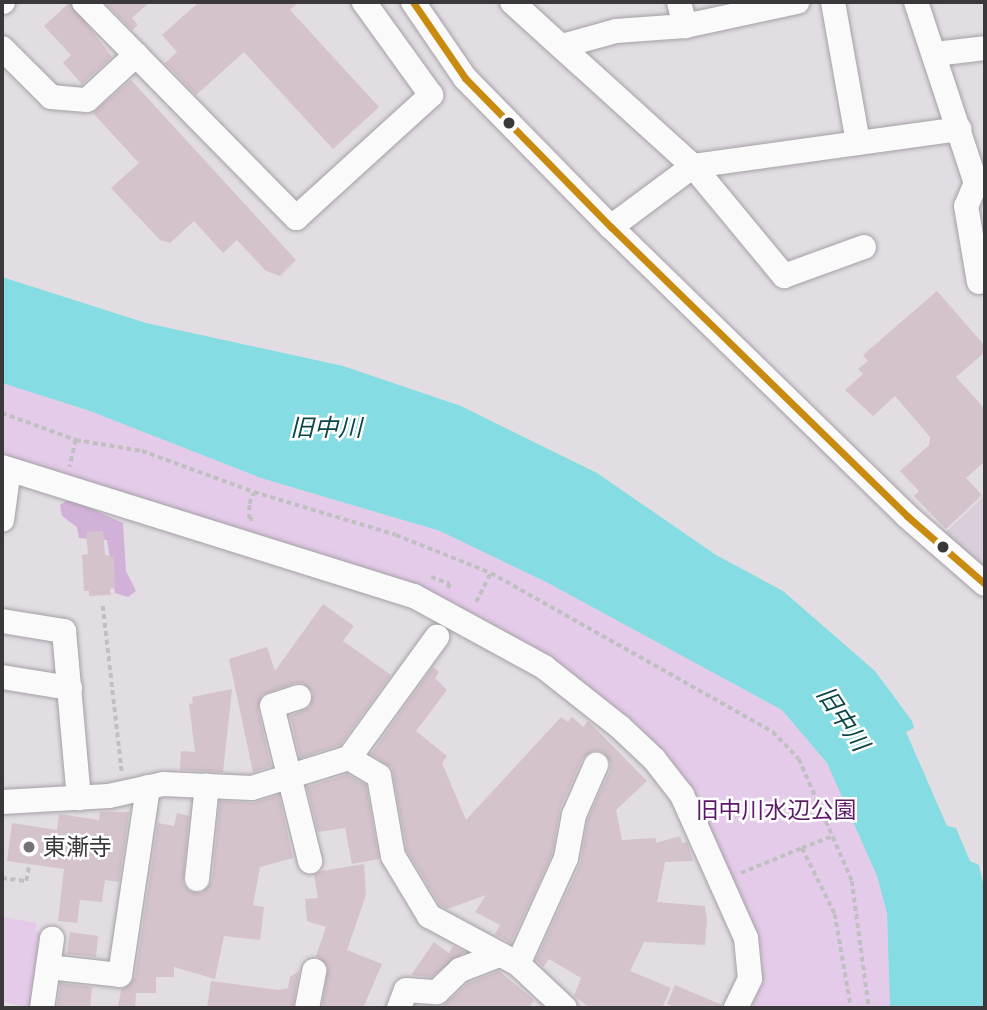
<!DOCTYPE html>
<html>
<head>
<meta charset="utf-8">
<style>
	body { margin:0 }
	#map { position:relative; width:987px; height:1010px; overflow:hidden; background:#e2dde3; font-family:"DejaVu Sans","Noto Sans JP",sans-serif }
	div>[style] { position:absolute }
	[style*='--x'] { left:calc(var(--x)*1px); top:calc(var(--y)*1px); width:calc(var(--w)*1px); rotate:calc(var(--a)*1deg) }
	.built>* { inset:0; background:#d8cfda }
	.green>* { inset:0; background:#e4cbe9 }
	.forest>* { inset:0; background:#d2b1d9 }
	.water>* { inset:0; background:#85dce2 }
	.building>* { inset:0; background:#d4c2cc }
	.path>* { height:3.5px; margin-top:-1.75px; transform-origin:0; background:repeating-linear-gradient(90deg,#c1c0c1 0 5px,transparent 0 8.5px) }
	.roads { filter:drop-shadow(0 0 2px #a4a0a5) drop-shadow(0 0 2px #a4a0a5) }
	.minor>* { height:24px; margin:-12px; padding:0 12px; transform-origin:12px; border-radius:12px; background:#fbfafb }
	.bus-1>* { height:7px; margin:-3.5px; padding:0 3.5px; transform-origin:3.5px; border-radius:3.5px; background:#c88a0f }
	.dots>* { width:19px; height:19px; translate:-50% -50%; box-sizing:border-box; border:4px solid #fff; border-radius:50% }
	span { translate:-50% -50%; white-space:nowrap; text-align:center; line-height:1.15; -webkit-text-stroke:5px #fff; paint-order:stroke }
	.park-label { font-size:23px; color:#5c1969 }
	.poi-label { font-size:23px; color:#3b383c }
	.left { translate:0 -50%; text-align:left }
	.water-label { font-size:24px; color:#0b4649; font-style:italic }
	.frame { position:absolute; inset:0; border:4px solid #3b383c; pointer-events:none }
</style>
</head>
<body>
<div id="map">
	<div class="built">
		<i style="clip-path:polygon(985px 495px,985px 572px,943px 535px)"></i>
	</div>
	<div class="green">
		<i style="clip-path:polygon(2px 383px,90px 411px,261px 478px,440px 531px,548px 583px,782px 710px,827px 763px,877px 876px,887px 917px,890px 1008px,752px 1008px,762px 980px,762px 953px,756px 929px,690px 787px,635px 722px,510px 634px,442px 597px,2px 456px)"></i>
		<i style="clip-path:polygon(2px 917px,37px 923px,35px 931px,45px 933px,32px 1008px,2px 1002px)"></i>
	</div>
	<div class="forest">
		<i style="clip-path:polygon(69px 499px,123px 523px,126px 571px,136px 591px,128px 597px,115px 593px,107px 540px,79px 538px,77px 527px,62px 516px,60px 505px)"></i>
	</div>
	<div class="water">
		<i style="clip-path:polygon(2px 277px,146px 323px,343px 366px,461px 406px,597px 473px,716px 555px,783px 591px,875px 671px,912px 721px,914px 728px,906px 732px,947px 826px,956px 828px,970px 861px,979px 865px,985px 892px,985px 1008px,890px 1008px,887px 914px,877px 876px,827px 763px,782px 710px,548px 583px,440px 531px,261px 478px,90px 411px,2px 383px)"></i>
	</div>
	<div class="building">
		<i style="clip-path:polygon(70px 2px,112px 57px,82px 84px,63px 63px,71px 55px,44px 26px)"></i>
		<i style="clip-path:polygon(105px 2px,150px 2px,132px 18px,138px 25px,132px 30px)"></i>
		<i style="clip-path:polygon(199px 2px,299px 2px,290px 10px,379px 107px,333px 149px,244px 52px,196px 95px,165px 63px,177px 52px,162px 35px)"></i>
		<i style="clip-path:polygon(131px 80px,296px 260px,280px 276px,266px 271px,237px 240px,223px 253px,194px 221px,170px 243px,160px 240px,111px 188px,139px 163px,93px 113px)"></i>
		<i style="clip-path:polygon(937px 291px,985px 346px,985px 352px,956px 377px,985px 409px,985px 461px,966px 478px,982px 495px,946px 529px,914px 496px,919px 491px,900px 471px,929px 445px,930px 437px,895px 396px,873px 416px,845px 390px,863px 374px,858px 369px,868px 361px,863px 355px)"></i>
		<i style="clip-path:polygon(103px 531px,105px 555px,114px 557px,115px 588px,110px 589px,111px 595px,89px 596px,89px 591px,84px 591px,82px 555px,88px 554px,86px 532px)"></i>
		<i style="clip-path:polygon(323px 604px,354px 626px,343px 641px,391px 675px,340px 745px,300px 758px,290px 716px,310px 707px,313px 692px,303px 683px,295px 683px,262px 695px,258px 710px,271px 766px,253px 772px,229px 659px,267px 647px,275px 671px)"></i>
		<i style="clip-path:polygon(433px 667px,439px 672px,435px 678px,447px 690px,416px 731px,447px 756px,442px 763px,466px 820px,561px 717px,568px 722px,572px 717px,583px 727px,588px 721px,647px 781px,616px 810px,622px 840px,656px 838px,656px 843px,680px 836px,682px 843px,687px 842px,693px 861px,665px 862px,657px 902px,705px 906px,707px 920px,705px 945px,644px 942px,630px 971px,671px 988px,662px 1008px,590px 1008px,574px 996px,581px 978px,549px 959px,543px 967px,536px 960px,580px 864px,588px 819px,610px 771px,611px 763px,603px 752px,594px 750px,582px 759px,560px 809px,552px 854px,511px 943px,495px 934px,500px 925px,475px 912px,486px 895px,447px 909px,440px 905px,407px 851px,392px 768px,371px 754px)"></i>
		<i style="clip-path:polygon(232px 689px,223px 772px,180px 770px,181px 751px,195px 752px,189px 704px,193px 703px,192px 697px)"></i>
		<i style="clip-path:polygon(347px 774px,366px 785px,379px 859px,352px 864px,345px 828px,318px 832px,307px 787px)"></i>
		<i style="clip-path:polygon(279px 795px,293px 858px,260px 867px,253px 905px,264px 907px,260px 940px,224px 936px,215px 979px,174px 967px,174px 977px,156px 977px,156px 993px,136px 993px,135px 1008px,118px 1008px,121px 990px,135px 977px,158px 823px,174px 826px,177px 813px,189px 816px,183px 884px,189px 891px,202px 893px,212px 881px,220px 801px,252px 803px)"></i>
		<i style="clip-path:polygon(100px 812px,129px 812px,119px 882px,105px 880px,102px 902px,80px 900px,77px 923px,58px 921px,64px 869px,7px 861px,12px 823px,57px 830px,59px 814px,99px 820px)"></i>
		<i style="clip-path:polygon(364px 864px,366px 895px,347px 950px,382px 964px,363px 1008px,322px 1008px,328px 967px,316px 956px,326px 927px,307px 921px,305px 899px,318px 898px,314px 875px,321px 871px)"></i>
		<i style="clip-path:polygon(70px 932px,98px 936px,96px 957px,67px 954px)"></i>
		<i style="clip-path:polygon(434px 942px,449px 953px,453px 946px,465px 952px,431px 977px,411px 975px)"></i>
		<i style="clip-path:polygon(299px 971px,293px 1008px,207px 1008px,211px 981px,278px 990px,288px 988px,290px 977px)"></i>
		<i style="clip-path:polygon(499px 971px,534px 1000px,529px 1008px,415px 1008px,443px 1006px,468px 983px)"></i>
		<i style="clip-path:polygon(61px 983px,92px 987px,90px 1008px,57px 1008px)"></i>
		<i style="clip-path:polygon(675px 985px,722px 1005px,721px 1008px,678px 1008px,667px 1004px)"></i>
	</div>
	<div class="path">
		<i style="--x:2;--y:413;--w:79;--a:20"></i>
		<i style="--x:76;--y:440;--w:28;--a:103"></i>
		<i style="--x:76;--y:440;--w:67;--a:9.5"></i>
		<i style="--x:142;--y:451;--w:119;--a:20.1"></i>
		<i style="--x:254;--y:492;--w:148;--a:16.8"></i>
		<i style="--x:396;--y:535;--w:102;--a:21.8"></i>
		<i style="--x:491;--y:573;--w:324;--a:29.4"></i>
		<i style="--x:773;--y:732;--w:37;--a:46"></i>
		<i style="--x:799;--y:759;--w:133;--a:66.5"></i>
		<i style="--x:852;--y:881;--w:128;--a:82.4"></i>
		<i style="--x:253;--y:520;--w:4;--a:-166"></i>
		<i style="--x:249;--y:519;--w:15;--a:-90"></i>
		<i style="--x:249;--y:504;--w:12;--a:-66"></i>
		<i style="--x:431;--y:577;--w:20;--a:20"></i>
		<i style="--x:450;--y:584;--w:5;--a:112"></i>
		<i style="--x:476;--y:602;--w:33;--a:-63"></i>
		<i style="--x:103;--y:606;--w:168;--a:83.5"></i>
		<i style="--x:802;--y:848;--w:34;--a:-21"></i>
		<i style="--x:741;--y:873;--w:66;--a:-22.3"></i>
		<i style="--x:802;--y:848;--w:74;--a:63.4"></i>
		<i style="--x:835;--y:914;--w:95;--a:80.3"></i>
		<i style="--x:2;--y:878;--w:24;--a:7"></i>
		<i style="--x:26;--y:881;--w:16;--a:-79"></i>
	</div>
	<div class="roads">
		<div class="minor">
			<i style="--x:2;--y:2;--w:1;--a:0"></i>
			<i style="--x:84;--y:2;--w:303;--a:45.5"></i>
			<i style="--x:296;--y:218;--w:183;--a:-42.3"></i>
			<i style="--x:431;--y:95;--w:115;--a:-125.8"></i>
			<i style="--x:413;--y:2;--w:92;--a:55.6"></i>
			<i style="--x:465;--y:78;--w:209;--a:45.6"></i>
			<i style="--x:611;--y:227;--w:414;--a:44.3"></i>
			<i style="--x:907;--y:516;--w:103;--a:41.1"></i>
			<i style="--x:512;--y:2;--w:244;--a:42.2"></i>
			<i style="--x:693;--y:166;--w:143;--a:50.4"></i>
			<i style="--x:784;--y:276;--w:85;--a:-19.9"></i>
			<i style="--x:679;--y:2;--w:25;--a:76"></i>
			<i style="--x:833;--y:2;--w:143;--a:79.9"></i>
			<i style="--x:916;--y:2;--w:191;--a:71.7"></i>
			<i style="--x:976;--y:183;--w:9;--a:0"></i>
			<i style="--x:562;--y:46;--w:56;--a:-15.5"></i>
			<i style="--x:616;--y:31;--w:69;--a:-4.1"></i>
			<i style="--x:685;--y:26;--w:115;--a:-12.1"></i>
			<i style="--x:2;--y:48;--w:69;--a:45"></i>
			<i style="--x:51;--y:97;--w:36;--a:5"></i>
			<i style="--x:87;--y:100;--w:67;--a:-42.6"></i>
			<i style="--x:935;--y:54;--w:50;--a:-6.8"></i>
			<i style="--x:976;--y:183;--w:25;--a:113"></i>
			<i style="--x:966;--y:206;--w:77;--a:80.3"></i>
			<i style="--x:611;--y:227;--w:102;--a:-36.6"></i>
			<i style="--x:693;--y:166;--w:269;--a:-7.9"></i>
			<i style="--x:2;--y:467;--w:432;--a:17.4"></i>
			<i style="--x:414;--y:596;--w:148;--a:28.6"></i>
			<i style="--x:544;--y:667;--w:97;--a:38.3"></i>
			<i style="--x:620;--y:727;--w:47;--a:43.3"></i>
			<i style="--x:654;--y:759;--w:46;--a:52.1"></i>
			<i style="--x:682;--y:795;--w:157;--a:65.9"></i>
			<i style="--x:746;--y:938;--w:41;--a:84.4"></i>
			<i style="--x:750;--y:979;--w:32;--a:116"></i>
			<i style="--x:2;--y:520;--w:51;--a:-82.2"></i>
			<i style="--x:2;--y:621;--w:63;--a:9.2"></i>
			<i style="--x:64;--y:631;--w:168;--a:84.9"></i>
			<i style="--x:2;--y:677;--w:69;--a:9.2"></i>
			<i style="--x:299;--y:697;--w:28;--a:162"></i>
			<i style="--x:272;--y:706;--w:160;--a:76.2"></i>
			<i style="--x:349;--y:758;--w:150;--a:-54"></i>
			<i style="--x:2;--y:802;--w:107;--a:-3.2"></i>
			<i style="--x:109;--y:796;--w:55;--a:-12.5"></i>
			<i style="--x:163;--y:784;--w:89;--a:2.6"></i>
			<i style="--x:252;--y:788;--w:102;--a:-17.2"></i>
			<i style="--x:349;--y:758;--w:35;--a:31"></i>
			<i style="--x:379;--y:776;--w:81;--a:80.1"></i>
			<i style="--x:393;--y:856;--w:70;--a:59"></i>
			<i style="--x:429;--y:916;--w:101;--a:28.3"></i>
			<i style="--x:518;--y:964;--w:64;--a:43.1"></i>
			<i style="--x:197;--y:879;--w:94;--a:-83.9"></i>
			<i style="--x:518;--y:964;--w:116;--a:-65.6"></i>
			<i style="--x:566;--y:858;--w:44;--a:-79.5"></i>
			<i style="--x:574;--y:815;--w:55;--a:-66.3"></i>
			<i style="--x:48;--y:967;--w:72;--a:6.3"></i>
			<i style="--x:120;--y:975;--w:190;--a:-81.5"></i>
			<i style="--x:42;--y:1008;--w:70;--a:-81.8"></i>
			<i style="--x:307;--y:1008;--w:38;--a:-79"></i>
			<i style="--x:399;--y:1008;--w:19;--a:-69"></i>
			<i style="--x:406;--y:990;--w:31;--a:4"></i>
			<i style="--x:437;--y:992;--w:32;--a:-44"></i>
			<i style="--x:460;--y:970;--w:39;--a:-21"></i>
		</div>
	</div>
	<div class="bus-1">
		<i style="--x:413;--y:2;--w:92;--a:55.6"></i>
		<i style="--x:465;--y:78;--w:209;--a:45.6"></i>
		<i style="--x:611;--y:227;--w:414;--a:44.3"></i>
		<i style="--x:907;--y:516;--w:103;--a:41.1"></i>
	</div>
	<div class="dots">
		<i style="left:509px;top:123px;background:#3b383c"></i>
		<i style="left:943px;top:547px;background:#3b383c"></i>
		<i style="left:29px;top:847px;background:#757276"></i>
	</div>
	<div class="park-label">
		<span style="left:776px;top:810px">旧中川水辺公園</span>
	</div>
	<div class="poi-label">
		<span class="left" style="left:43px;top:847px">東漸寺</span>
	</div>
	<div class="water-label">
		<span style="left:326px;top:429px">旧中川</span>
		<span style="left:842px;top:719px;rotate:56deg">旧中川</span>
	</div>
	<div class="frame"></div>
</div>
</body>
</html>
